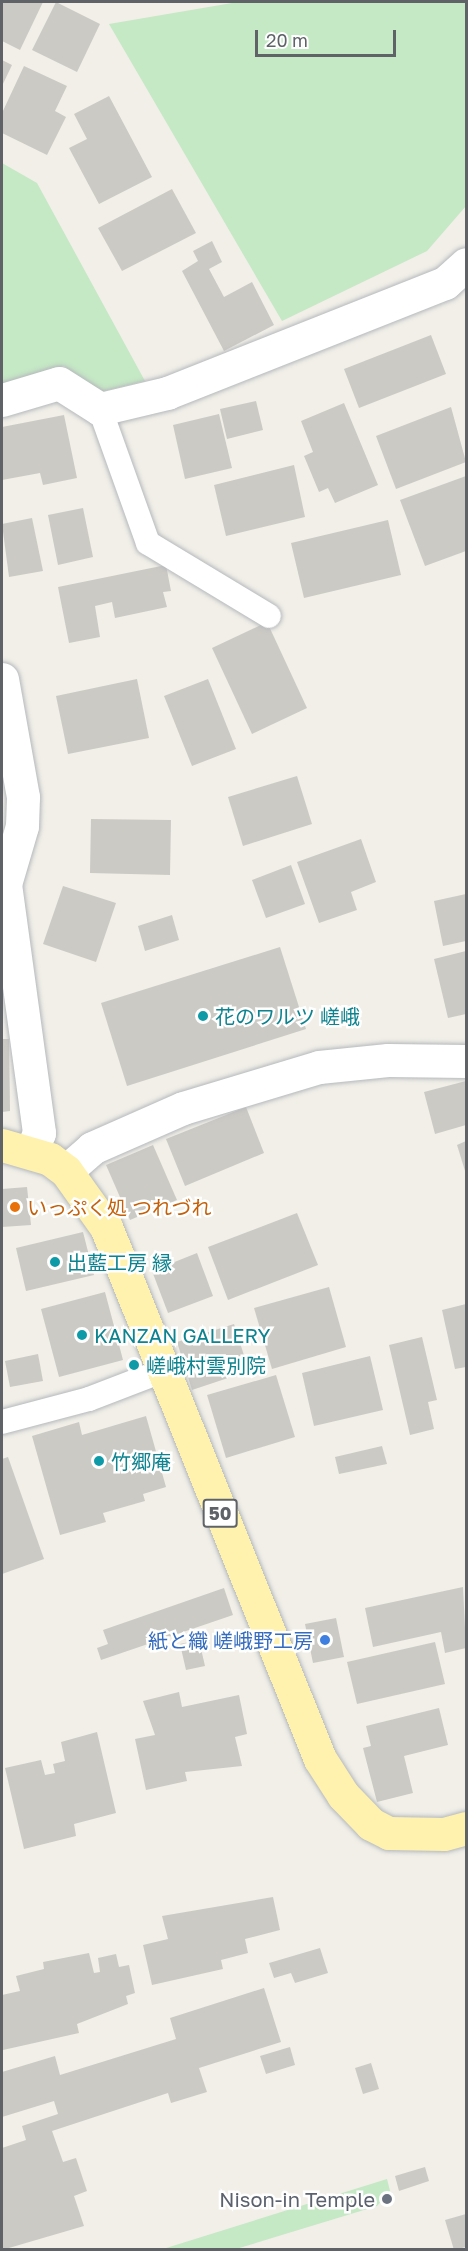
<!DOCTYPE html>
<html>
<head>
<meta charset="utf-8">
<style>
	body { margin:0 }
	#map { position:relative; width:468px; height:2251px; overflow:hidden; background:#f1efe8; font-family:"Golos Text","Noto Sans JP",sans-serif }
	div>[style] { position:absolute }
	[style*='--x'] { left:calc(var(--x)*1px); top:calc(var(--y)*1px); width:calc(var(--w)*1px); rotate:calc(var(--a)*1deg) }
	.green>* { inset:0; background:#c5e8c5 }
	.building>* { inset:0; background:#cccac5 }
	.roads { filter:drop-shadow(0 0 2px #b5b8bc) drop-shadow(0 0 2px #b5b8bc) }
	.lane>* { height:24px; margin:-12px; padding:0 12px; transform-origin:12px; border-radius:12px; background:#fff }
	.street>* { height:33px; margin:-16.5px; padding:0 16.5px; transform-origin:16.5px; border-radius:16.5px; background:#fff }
	.primary>* { height:33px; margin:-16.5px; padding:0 16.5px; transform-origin:16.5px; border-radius:16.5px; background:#fff2af }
	.dots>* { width:16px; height:16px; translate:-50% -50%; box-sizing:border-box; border:3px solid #fff; border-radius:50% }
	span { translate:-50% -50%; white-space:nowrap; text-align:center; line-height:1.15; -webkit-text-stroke:5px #fff; paint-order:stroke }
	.shield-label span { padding:2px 4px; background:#fff; border:2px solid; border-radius:4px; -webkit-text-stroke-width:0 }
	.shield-label { font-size:18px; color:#5f6368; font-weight:700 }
	.culture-label { font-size:20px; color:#0d838f }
	.left { translate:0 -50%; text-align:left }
	.food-label { font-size:20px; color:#c56008 }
	.shop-label { font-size:20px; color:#366cbe }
	.right { translate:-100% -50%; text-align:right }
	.worship-label { font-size:20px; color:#5b616d }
	.frame { position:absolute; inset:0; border:3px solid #5f6368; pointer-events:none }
	.scale { position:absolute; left:255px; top:30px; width:141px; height:27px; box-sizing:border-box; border:3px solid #5f6368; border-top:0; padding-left:8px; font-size:18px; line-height:21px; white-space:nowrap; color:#5f6368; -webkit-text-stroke:4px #fff; paint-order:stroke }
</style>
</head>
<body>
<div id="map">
	<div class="green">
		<i style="clip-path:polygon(238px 2px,466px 2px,466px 206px,427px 251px,282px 321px,109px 24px)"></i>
		<i style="clip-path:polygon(2px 163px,37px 183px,145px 381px,100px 392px,64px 366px,2px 385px)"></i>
		<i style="clip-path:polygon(387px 2179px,390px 2191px,377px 2206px,236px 2249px,163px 2249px)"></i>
	</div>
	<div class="building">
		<i style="clip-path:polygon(2px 2px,43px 2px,20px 50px,2px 41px)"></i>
		<i style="clip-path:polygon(56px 2px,100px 24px,77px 72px,32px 50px)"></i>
		<i style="clip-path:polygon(2px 60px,12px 65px,2px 86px)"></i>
		<i style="clip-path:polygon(24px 66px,67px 86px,55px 111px,66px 117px,47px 155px,2px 133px,2px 113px)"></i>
		<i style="clip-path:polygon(109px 96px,152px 177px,99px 204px,69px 148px,87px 139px,74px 114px)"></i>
		<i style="clip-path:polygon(172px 189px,196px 233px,122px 271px,98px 228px)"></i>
		<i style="clip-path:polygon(212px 241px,222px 262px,209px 269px,224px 297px,252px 282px,274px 325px,224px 351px,182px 271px,198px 261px,193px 251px)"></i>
		<i style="clip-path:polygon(431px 335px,446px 374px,359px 408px,344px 369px)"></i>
		<i style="clip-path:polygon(256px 401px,263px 430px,227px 439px,220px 409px)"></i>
		<i style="clip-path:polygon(344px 403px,378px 485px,335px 503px,328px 488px,319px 492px,304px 456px,313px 452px,301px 421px)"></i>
		<i style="clip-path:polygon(451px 407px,466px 462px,396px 489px,376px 436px)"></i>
		<i style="clip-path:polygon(219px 414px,232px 468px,185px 479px,173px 425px)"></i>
		<i style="clip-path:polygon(64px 415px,77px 478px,43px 485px,40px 473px,2px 480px,2px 427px)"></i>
		<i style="clip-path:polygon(294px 465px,305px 517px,226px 536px,214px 485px)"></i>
		<i style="clip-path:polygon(466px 476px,466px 551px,425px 566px,400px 500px)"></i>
		<i style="clip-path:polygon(83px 508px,93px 557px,58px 565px,48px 515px)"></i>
		<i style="clip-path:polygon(32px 518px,43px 571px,9px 577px,2px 524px)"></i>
		<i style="clip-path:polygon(388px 520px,401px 575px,304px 598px,291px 543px)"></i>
		<i style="clip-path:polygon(166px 565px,171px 591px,163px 592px,167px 607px,115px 618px,112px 602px,95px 606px,100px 637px,69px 643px,58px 587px)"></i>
		<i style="clip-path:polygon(267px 622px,307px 708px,252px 734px,212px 648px)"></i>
		<i style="clip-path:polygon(137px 679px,149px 738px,68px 754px,56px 696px)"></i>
		<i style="clip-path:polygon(208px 679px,236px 749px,192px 766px,164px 696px)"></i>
		<i style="clip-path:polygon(297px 776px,312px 824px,243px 846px,228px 797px)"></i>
		<i style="clip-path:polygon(91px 819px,171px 820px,170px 875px,90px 873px)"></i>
		<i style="clip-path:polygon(361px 839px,376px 882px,351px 892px,357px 910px,319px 923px,297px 862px)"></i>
		<i style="clip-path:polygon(291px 865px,305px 904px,266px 918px,252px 880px)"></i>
		<i style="clip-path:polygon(63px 886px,116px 903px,96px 962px,43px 944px)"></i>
		<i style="clip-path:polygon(466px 894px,466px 941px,443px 946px,434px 901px)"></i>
		<i style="clip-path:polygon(172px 915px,179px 940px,145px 951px,138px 926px)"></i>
		<i style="clip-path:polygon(280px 947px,306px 1029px,127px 1086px,101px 1003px)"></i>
		<i style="clip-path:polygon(466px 951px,466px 1014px,448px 1018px,434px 959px)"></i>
		<i style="clip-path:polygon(2px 1039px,9px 1039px,10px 1111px,2px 1112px)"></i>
		<i style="clip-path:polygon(466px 1081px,466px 1125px,435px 1134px,424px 1092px)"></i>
		<i style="clip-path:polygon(246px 1107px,264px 1153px,185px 1186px,166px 1139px)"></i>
		<i style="clip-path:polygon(466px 1141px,466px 1174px,457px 1145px)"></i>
		<i style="clip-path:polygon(153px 1145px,177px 1200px,130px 1220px,106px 1165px)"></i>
		<i style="clip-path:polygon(27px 1187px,31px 1225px,2px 1227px,2px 1189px)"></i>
		<i style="clip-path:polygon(297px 1213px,318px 1265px,228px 1300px,208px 1247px)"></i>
		<i style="clip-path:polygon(83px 1232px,94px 1275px,26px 1291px,16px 1248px)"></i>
		<i style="clip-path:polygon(197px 1253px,213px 1296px,168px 1313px,152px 1271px)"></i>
		<i style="clip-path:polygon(329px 1287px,346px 1347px,272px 1369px,254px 1308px)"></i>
		<i style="clip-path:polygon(105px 1292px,123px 1360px,59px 1377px,41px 1309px)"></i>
		<i style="clip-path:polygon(466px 1304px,466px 1367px,455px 1369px,442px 1310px)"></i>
		<i style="clip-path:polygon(234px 1324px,249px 1371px,192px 1390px,177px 1342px)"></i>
		<i style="clip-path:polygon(422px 1337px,437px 1400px,428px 1402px,434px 1429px,410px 1435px,389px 1345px)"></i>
		<i style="clip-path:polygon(38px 1354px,43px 1381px,10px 1387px,5px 1361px)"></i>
		<i style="clip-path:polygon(370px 1356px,383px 1410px,314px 1426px,302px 1373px)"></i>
		<i style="clip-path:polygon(276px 1375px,295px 1437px,226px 1458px,207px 1395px)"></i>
		<i style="clip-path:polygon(146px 1416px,166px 1487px,143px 1494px,145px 1501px,103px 1513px,106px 1522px,60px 1535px,32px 1436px,79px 1422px,82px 1435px)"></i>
		<i style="clip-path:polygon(382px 1446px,387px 1464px,339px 1474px,335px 1457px)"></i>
		<i style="clip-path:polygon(8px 1457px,44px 1559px,2px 1574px,2px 1459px)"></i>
		<i style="clip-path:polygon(463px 1587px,466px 1648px,445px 1653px,441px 1632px,373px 1647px,365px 1608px)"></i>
		<i style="clip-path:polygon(224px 1588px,233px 1615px,101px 1660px,97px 1648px,108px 1644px,103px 1630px)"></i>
		<i style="clip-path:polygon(336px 1618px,344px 1657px,313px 1663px,305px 1624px)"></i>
		<i style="clip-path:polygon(199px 1640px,205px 1666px,186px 1670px,180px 1644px)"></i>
		<i style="clip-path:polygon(435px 1642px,445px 1684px,357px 1704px,347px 1662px)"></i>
		<i style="clip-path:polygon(179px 1692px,182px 1707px,239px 1695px,247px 1734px,235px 1737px,242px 1766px,185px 1772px,187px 1781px,146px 1790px,135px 1739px,155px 1735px,143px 1701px)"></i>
		<i style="clip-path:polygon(439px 1708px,448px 1745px,404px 1756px,413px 1793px,377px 1802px,363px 1748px,371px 1746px,366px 1726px)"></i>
		<i style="clip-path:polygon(97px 1732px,116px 1813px,74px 1824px,76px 1836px,24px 1849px,5px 1768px,41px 1760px,45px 1775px,55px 1773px,53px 1764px,65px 1761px,61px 1742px)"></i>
		<i style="clip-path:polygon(273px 1897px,280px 1930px,245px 1939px,248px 1953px,221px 1960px,223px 1969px,152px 1985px,143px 1945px,168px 1939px,162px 1916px)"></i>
		<i style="clip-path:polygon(320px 1948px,328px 1973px,295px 1983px,291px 1973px,274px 1978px,269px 1963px)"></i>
		<i style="clip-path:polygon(89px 1953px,94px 1973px,100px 1972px,98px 1958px,116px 1954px,119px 1967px,129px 1965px,135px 1993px,126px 1996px,128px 2004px,77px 2024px,79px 2033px,3px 2050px,2px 1995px,20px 1991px,16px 1976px,44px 1969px,43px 1962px)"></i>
		<i style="clip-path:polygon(264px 1988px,281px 2042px,199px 2068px,207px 2092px,171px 2103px,168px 2093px,52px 2131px,63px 2162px,76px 2158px,87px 2191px,74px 2196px,84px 2226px,2px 2250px,2px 2148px,26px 2140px,22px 2126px,58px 2114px,54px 2101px,2px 2117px,2px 2072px,55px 2056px,60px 2075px,176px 2039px,170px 2018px)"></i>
		<i style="clip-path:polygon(290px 2047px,295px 2065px,266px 2074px,260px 2056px)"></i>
		<i style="clip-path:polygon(371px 2063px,379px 2089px,363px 2094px,355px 2068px)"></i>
		<i style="clip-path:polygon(425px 2167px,429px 2181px,399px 2191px,395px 2176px)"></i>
		<i style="clip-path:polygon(466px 2214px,466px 2247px,454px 2250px,445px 2220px)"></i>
	</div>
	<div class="roads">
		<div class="lane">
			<i style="--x:100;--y:409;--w:142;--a:70.3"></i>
			<i style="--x:148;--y:543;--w:141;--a:31.1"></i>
			<i style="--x:2;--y:1422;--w:90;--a:-14.8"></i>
			<i style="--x:89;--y:1399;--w:78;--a:-21"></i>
		</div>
		<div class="street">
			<i style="--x:2;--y:400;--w:59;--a:-16.6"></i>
			<i style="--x:59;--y:383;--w:49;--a:32.4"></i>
			<i style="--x:100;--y:409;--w:69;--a:-13.4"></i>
			<i style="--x:167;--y:393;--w:299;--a:-21.6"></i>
			<i style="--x:445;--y:283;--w:28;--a:-42"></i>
			<i style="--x:2;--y:679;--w:120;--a:79.9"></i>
			<i style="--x:23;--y:797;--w:29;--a:92"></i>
			<i style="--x:22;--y:826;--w:60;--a:106.3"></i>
			<i style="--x:5;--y:884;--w:251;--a:82.2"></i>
			<i style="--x:39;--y:1133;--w:20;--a:114"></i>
			<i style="--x:66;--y:1171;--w:35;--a:-41"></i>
			<i style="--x:92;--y:1148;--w:99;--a:-23.7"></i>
			<i style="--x:183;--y:1108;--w:142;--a:-16.8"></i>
			<i style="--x:319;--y:1067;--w:69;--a:-5.8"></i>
			<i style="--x:388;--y:1060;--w:78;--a:0.7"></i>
		</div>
		<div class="primary">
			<i style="--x:2;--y:1145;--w:50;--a:16.3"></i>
			<i style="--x:50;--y:1159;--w:20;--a:37"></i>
			<i style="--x:66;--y:1171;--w:69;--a:54.5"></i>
			<i style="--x:106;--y:1227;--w:573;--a:68.09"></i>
			<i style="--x:320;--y:1759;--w:43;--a:57.4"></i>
			<i style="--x:343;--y:1795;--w:40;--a:46"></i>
			<i style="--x:371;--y:1824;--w:20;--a:27"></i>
			<i style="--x:389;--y:1833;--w:55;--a:1"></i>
			<i style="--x:444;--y:1834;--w:23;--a:-15"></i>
		</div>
	</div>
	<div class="dots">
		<i style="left:203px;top:1016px;background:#0f9aa8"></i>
		<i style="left:15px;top:1207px;background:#e8710a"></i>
		<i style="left:55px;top:1262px;background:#0f9aa8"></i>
		<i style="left:82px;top:1335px;background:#0f9aa8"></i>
		<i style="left:134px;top:1365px;background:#0f9aa8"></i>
		<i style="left:99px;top:1461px;background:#0f9aa8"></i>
		<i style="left:325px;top:1640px;background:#3f7fe0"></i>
		<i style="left:387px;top:2199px;background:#6b7280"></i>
	</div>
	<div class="shield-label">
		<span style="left:220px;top:1513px">50</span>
	</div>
	<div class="culture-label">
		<span class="left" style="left:215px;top:1016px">花のワルツ 嵯峨</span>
		<span class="left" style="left:67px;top:1262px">出藍工房 縁</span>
		<span class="left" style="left:94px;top:1335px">KANZAN GALLERY</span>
		<span class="left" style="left:146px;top:1365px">嵯峨村雲別院</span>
		<span class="left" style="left:111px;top:1461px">竹郷庵</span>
	</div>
	<div class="food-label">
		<span class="left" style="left:27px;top:1207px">いっぷく処 つれづれ</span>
	</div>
	<div class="shop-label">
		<span class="right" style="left:313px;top:1640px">紙と織 嵯峨野工房</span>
	</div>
	<div class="worship-label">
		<span class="right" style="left:375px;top:2199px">Nison-in Temple</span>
	</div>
	<div class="frame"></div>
	<div class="scale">20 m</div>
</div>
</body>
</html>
